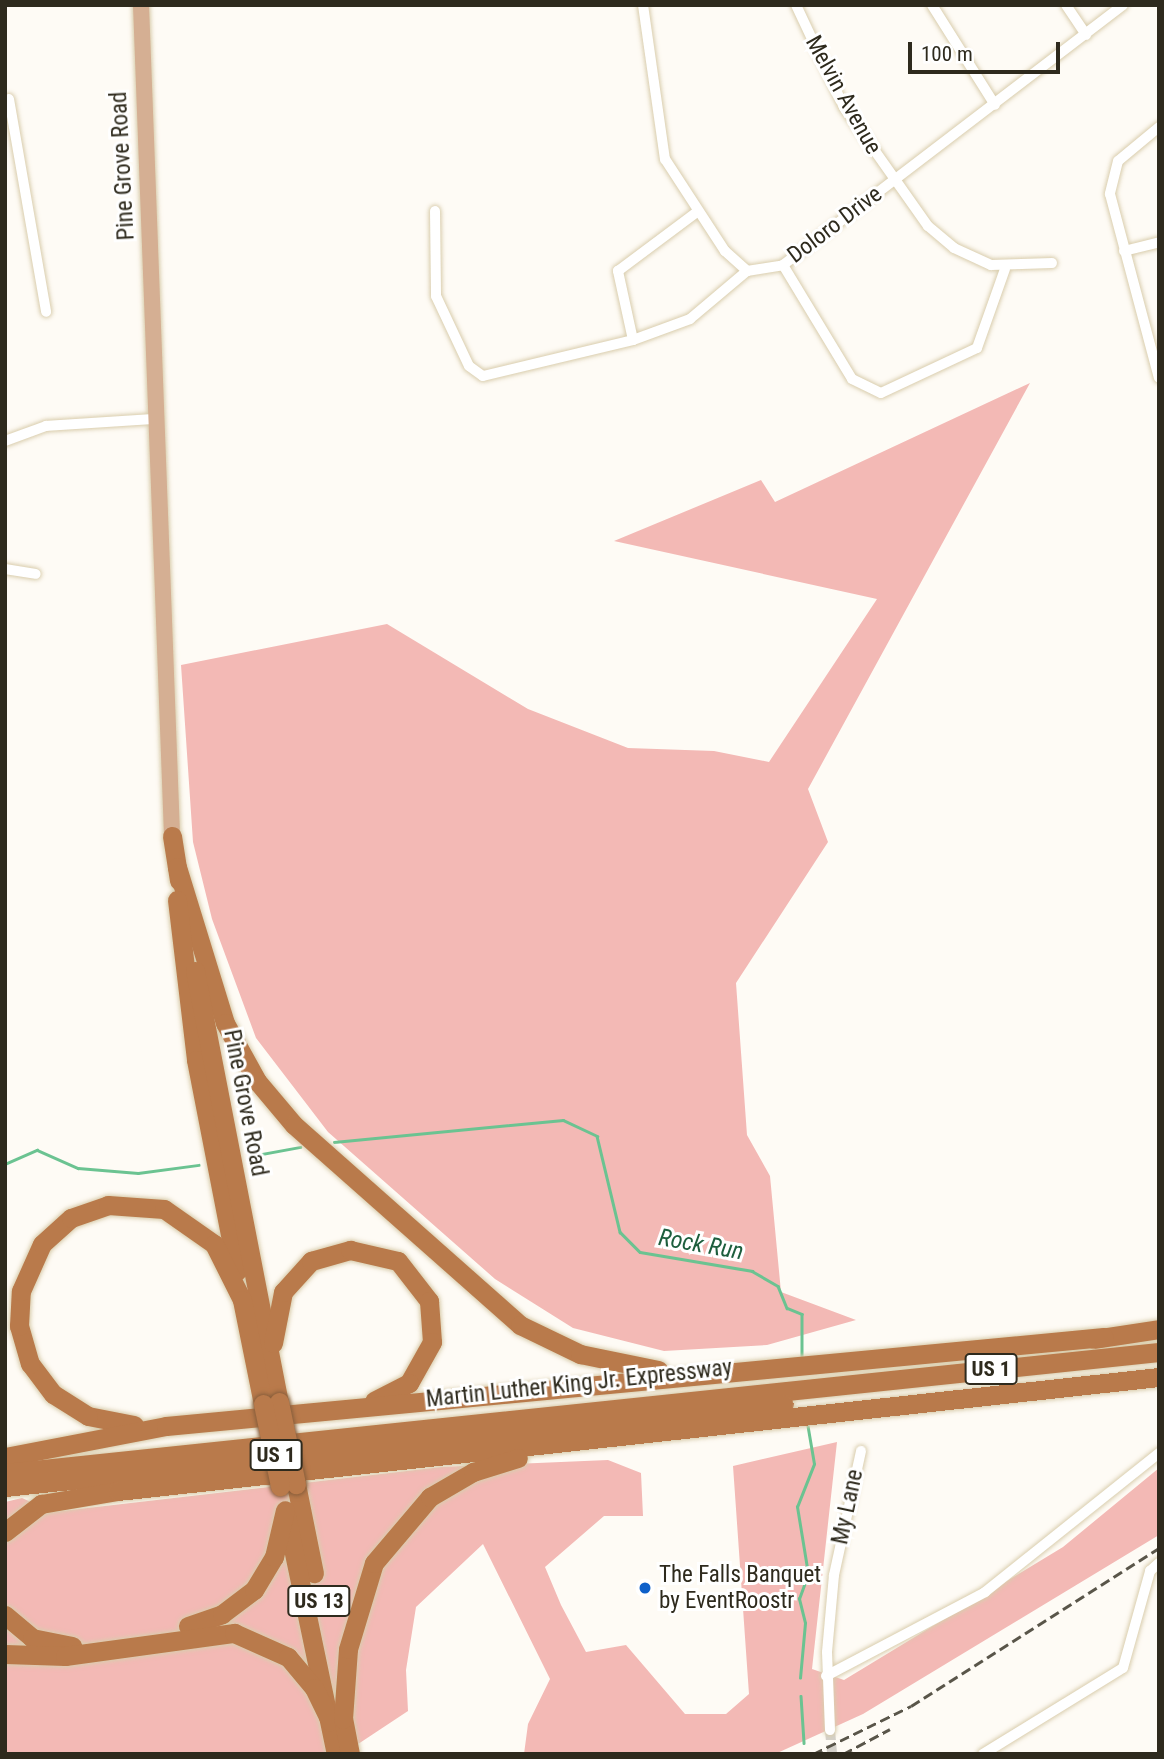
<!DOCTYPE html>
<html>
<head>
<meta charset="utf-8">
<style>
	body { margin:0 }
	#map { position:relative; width:1164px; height:1759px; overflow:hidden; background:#fefbf5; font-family:"Roboto Condensed",sans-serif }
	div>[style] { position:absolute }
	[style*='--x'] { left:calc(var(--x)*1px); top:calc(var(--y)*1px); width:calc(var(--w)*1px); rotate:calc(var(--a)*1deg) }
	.forest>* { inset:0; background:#f3b9b5 }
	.stream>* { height:2.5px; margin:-1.25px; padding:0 1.25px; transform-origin:1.25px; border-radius:1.25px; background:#6bc391 }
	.street-tunnel>* { height:10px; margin-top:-5px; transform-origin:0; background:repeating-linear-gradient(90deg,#d4d1ca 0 10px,transparent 0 15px) }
	.roads { filter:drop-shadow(0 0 2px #d9cdad) drop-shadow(0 0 2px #d9cdad) }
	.street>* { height:10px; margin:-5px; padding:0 5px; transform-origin:5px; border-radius:5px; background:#fff }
	.primary>* { height:16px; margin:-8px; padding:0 8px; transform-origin:8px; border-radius:8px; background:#d5af93 }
	.highway>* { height:19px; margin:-9.5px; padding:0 9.5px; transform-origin:9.5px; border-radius:9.5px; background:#b97a4b }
	.rail>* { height:2.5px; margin-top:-1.25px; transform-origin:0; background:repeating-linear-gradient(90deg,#595549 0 10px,transparent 0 15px) }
	.bridges { filter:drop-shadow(0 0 2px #885e3b) drop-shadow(0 0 2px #885e3b) }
	.highway-bridge>* { height:19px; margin:-9.5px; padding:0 9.5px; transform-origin:9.5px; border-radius:9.5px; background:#b97a4b }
	.dots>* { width:19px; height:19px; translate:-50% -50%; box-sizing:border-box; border:4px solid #fff; border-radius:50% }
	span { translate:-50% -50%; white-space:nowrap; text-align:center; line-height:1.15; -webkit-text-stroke:6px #fff; paint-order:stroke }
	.shield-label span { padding:2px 5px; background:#fff; border:2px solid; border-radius:5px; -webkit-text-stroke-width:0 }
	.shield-label { font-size:21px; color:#2e2a1d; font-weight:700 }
	.street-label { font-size:23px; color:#2e2a1d }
	.poi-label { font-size:23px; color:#2e2a1d }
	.left { translate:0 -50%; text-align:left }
	.water-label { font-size:24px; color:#1d5e3d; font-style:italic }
	.frame { position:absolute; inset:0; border:7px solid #2e2a1d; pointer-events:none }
	.scale { position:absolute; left:908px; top:42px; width:152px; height:32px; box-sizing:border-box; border:4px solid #2e2a1d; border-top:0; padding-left:9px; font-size:21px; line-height:24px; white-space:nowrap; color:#2e2a1d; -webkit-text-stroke:5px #fff; paint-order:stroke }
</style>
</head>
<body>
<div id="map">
	<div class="forest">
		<i style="clip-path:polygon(1030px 383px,808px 789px,828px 842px,736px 983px,747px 1135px,770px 1176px,781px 1292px,856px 1320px,767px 1345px,664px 1351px,573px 1328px,495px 1279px,328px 1132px,256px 1038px,212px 919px,193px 842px,181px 665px,387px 624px,528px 709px,628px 748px,714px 751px,769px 762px,877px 599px,614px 541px,761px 480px,775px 502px)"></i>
		<i style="clip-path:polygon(837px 1442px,812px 1669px,844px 1680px,1063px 1547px,1159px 1468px,1159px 1535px,863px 1714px,775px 1754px,524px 1754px,528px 1724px,550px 1679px,483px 1544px,416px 1607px,406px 1670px,408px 1711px,343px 1754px,5px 1754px,5px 1502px,22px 1498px,53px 1512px,441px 1467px,608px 1460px,641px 1473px,643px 1516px,604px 1516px,545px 1567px,561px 1605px,586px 1652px,626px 1645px,685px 1714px,726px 1714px,749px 1694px,733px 1466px)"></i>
	</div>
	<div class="stream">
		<i style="--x:334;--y:1142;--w:230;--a:-5.5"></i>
		<i style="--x:563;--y:1120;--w:38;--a:25"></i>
		<i style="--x:597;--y:1136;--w:99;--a:76.5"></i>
		<i style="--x:620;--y:1232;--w:28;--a:45"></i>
		<i style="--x:640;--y:1252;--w:114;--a:9.6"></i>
		<i style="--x:752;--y:1271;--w:30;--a:30"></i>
		<i style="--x:778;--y:1286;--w:24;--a:68"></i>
		<i style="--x:787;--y:1308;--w:16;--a:22"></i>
		<i style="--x:802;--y:1314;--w:43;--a:90"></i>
		<i style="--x:251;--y:1156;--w:50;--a:-10.4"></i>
		<i style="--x:5;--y:1164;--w:35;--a:-24"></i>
		<i style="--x:37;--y:1150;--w:45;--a:23.7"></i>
		<i style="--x:78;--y:1168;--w:60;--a:4.8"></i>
		<i style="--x:138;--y:1173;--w:61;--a:-7.6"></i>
		<i style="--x:800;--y:1678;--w:55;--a:-84.8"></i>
		<i style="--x:805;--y:1623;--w:25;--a:-104"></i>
		<i style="--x:799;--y:1599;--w:27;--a:-70"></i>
		<i style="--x:808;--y:1574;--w:68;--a:-99.3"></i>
		<i style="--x:797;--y:1507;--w:46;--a:-68.4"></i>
		<i style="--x:814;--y:1464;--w:42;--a:-99.7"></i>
		<i style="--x:801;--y:1696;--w:47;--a:86.3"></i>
	</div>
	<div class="street-tunnel">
		<i style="--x:830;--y:1730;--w:24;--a:85"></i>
	</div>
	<div class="roads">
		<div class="street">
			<i style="--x:643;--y:5;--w:156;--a:81.9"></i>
			<i style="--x:665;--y:159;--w:110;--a:56.9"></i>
			<i style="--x:725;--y:251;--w:30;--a:42"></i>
			<i style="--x:796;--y:5;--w:113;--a:64.8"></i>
			<i style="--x:844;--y:107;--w:146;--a:54.8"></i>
			<i style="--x:928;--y:226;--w:34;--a:40"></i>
			<i style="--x:954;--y:248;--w:41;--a:24.7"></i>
			<i style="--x:991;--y:265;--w:61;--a:-1.9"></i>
			<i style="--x:932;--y:5;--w:118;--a:57.8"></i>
			<i style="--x:1066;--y:5;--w:36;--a:56"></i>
			<i style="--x:9;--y:99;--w:216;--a:80.1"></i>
			<i style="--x:1159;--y:127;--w:53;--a:140.3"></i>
			<i style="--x:1118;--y:161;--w:34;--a:104"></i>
			<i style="--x:1110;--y:194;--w:190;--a:75.1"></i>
			<i style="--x:435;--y:211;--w:85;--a:89.3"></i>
			<i style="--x:436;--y:296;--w:77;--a:64.8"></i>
			<i style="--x:469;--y:366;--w:17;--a:36"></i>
			<i style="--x:483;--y:376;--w:154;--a:-13.5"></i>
			<i style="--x:633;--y:340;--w:61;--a:-20.2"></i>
			<i style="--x:690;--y:319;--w:75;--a:-40.1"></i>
			<i style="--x:747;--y:271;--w:36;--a:-9"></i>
			<i style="--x:783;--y:265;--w:428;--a:-37.4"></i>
			<i style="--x:1124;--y:251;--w:36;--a:-14"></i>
			<i style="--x:783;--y:265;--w:133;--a:58.8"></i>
			<i style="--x:852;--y:379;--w:32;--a:26"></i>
			<i style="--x:881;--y:393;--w:106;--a:-25.1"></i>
			<i style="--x:977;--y:348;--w:84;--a:-70.5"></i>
			<i style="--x:633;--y:340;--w:71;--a:-102.3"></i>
			<i style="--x:618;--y:271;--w:99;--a:-36.8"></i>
			<i style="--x:5;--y:441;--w:44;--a:-20.1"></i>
			<i style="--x:46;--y:426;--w:106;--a:-3.8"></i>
			<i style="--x:5;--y:569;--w:31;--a:9"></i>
			<i style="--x:826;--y:1676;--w:180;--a:-27.8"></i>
			<i style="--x:985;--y:1592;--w:223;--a:-38.6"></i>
			<i style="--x:830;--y:1730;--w:78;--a:-92.2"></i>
			<i style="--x:827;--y:1652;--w:77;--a:-84.8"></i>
			<i style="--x:834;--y:1575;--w:127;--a:-77.7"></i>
			<i style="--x:983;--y:1754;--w:164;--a:-31.6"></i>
			<i style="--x:1123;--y:1668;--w:101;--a:-74.4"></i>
			<i style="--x:1150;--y:1571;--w:12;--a:-42"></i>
		</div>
		<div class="primary">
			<i style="--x:141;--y:5;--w:832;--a:87.86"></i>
		</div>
		<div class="highway">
			<i style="--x:172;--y:836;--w:45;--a:81"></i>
			<i style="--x:177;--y:867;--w:163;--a:72.9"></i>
			<i style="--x:225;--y:1023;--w:66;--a:61.1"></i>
			<i style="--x:257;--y:1081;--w:57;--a:49.9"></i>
			<i style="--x:294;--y:1125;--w:302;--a:41.5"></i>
			<i style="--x:520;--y:1325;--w:67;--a:25.8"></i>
			<i style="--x:580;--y:1354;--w:80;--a:11.6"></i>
			<i style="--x:177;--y:900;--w:161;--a:83.2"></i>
			<i style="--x:196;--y:1060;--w:215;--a:79"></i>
			<i style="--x:195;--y:971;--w:439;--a:79"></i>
			<i style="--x:1094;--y:1339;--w:66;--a:-8.7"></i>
			<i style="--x:273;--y:1343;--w:52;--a:-78.9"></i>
			<i style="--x:283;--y:1292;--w:42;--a:-47.9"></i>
			<i style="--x:311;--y:1261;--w:41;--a:-15.8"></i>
			<i style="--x:350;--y:1250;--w:49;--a:12.9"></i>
			<i style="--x:398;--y:1261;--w:51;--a:52.2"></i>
			<i style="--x:429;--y:1301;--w:41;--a:85.8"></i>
			<i style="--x:432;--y:1342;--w:47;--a:119.3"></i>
			<i style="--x:409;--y:1383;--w:39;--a:153"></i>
			<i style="--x:134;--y:1425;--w:47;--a:-168.9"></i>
			<i style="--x:88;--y:1416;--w:41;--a:-147.8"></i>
			<i style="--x:53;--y:1394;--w:38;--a:-127"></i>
			<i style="--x:30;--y:1364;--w:40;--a:-106"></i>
			<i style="--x:19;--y:1326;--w:35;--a:-87"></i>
			<i style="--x:21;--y:1291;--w:51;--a:-65.9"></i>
			<i style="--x:42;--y:1244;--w:39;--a:-42"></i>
			<i style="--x:71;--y:1218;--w:39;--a:-19"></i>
			<i style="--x:108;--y:1205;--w:56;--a:4.1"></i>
			<i style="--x:164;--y:1209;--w:61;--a:35"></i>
			<i style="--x:214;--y:1244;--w:63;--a:63.4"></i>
			<i style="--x:242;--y:1300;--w:106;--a:78.6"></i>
			<i style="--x:5;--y:1457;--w:164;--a:-10.9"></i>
			<i style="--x:166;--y:1426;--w:942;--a:-5.42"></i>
			<i style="--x:5;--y:1473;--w:1160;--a:-5.99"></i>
			<i style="--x:296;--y:1484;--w:91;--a:78.6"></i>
			<i style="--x:5;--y:1487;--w:783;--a:-6.08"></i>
			<i style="--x:286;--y:1515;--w:244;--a:78.2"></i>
			<i style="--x:5;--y:1532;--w:46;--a:-37.9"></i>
			<i style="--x:41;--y:1504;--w:78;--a:-9.6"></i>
			<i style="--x:118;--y:1491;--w:1047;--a:-6.25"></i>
			<i style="--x:5;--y:1615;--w:35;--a:40"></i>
			<i style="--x:32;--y:1638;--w:41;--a:11.3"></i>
			<i style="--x:188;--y:1626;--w:36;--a:-19"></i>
			<i style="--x:222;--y:1614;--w:40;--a:-37"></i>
			<i style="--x:254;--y:1590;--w:39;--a:-59"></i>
			<i style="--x:274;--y:1557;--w:48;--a:-76.8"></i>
			<i style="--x:5;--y:1654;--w:60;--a:1.9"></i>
			<i style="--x:65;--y:1656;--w:171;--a:-7.8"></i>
			<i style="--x:234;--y:1633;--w:59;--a:24"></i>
			<i style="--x:288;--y:1657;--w:40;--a:50"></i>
			<i style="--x:314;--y:1688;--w:37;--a:64"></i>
			<i style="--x:350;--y:1754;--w:36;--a:-101"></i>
			<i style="--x:343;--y:1719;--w:70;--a:-85.9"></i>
			<i style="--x:348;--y:1649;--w:90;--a:-73.2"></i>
			<i style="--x:374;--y:1563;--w:87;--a:-49.7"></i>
			<i style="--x:430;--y:1497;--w:50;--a:-30.2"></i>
			<i style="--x:473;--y:1472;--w:47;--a:-17.3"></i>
		</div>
	</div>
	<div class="rail">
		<i style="--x:813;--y:1754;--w:109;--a:-26.1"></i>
		<i style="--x:911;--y:1706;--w:294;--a:-32.5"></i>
		<i style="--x:843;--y:1754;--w:53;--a:-28"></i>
	</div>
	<div class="bridges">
		<div class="highway-bridge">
			<i style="--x:279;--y:1402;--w:84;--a:78.3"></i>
			<i style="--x:263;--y:1404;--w:84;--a:78.3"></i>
		</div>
	</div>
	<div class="dots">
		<i style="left:645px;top:1588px;background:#0e60c9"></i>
	</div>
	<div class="shield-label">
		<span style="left:991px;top:1369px">US 1</span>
		<span style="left:276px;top:1455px">US 1</span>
		<span style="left:319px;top:1601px">US 13</span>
	</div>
	<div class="street-label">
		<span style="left:843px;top:95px;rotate:61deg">Melvin Avenue</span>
		<span style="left:123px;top:166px;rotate:-93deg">Pine Grove Road</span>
		<span style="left:835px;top:225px;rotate:-37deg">Doloro Drive</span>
		<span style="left:245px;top:1103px;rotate:79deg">Pine Grove Road</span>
		<span style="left:579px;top:1384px;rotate:-6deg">Martin Luther King Jr. Expressway</span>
		<span style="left:848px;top:1507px;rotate:-78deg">My Lane</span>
	</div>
	<div class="poi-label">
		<span class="left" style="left:659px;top:1588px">The Falls Banquet<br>by EventRoostr</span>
	</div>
	<div class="water-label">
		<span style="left:701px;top:1245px;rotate:10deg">Rock Run</span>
	</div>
	<div class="frame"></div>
	<div class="scale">100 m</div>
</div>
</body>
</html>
